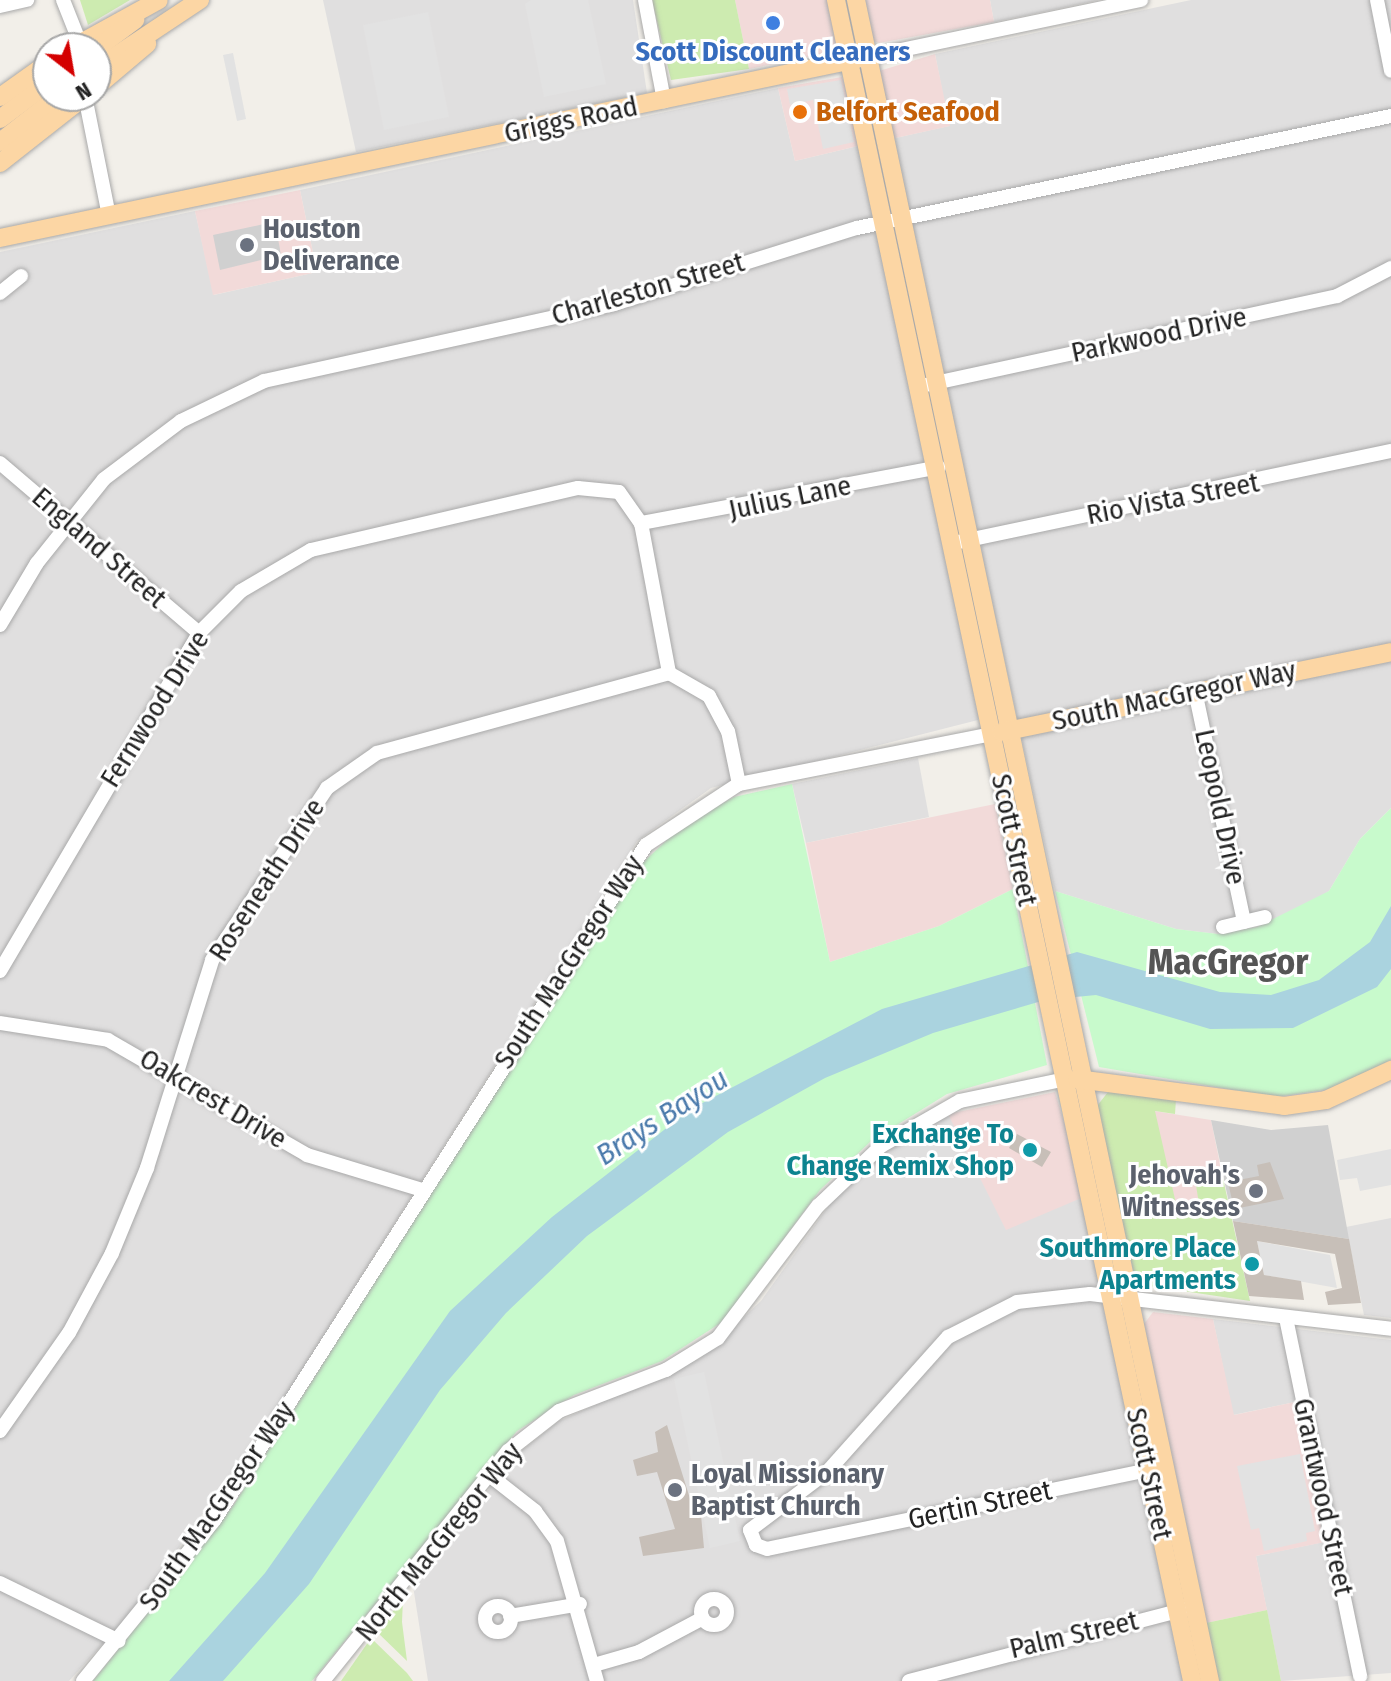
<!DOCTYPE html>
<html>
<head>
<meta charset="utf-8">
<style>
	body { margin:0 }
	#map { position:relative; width:1391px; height:1681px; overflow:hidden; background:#f2efe9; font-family:"Fira Sans Condensed",sans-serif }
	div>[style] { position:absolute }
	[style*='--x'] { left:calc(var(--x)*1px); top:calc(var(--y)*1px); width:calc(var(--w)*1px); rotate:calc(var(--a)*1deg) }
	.residential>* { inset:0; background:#e0dfdf }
	.commercial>* { inset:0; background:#f2dad9 }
	.religious>* { inset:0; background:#d0d0d0 }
	.grass>* { inset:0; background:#cdebb0 }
	.park>* { inset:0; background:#c8facc }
	.parking>* { inset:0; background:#e2e2e2 }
	.water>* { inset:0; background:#aad3df }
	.building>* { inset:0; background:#c7bfb8 }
	.roads { filter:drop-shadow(0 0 2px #a9a9a9) drop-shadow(0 0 2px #a9a9a9) }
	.minor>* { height:14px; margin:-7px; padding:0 7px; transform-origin:7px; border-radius:7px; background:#fff }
	.minor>.ring { margin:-7px; padding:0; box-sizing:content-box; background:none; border:14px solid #fff; border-radius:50% }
	.major>* { height:18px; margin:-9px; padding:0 9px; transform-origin:9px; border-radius:9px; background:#fcd6a4 }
	.dots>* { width:22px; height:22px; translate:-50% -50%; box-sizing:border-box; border:4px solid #fff; border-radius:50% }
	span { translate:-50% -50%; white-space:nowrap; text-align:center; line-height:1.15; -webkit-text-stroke:6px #fff; paint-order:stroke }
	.shop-label { font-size:28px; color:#366cbe; font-weight:700 }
	.food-label { font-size:28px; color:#c56008; font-weight:700 }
	.left { translate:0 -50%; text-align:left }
	.street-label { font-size:28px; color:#222 }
	.worship-label { font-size:28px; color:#5b616d; font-weight:700 }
	.right { translate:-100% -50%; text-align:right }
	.culture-label { font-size:28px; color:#0d838f; font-weight:700 }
	.water-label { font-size:30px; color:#4a7aab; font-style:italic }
	.district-label { font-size:36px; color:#555; font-weight:700 }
	.north { position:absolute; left:32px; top:32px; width:80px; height:80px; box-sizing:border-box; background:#fff; border:2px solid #a7a7a7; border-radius:50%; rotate:149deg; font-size:22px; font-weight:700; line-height:32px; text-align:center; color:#222 }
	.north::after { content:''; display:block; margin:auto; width:28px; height:36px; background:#d40000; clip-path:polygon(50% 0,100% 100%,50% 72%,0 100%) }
</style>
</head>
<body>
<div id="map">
	<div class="residential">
		<i style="clip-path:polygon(323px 0,633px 0,647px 93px,356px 152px)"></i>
		<i style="clip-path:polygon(990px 0,1099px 0,994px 22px)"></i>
		<i style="clip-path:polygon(1191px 0,1391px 0,1391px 808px,1360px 839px,1329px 891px,1296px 913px,1218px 934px,1176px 929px,1055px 891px,891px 139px,949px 126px,935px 54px)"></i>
		<i style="clip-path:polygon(778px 88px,795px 161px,862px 145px,982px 709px,978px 720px,711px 788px,637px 841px,277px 1409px,139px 1604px,69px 1681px,0 1681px,0 252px,195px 211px,214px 295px,317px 272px,300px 190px)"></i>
		<i style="clip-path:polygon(918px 758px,929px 817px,806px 843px,792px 784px)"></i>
		<i style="clip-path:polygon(948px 1114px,1086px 1196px,1185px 1681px,428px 1681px,413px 1586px,516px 1455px,559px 1421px,699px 1359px,761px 1301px,830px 1204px,889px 1148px)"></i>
		<i style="clip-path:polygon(1391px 1218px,1391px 1318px,1364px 1315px,1346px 1227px)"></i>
		<i style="clip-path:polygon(1213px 1319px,1391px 1340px,1391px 1673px,1281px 1681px,1256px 1556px,1324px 1542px,1295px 1402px,1233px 1415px)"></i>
	</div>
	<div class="commercial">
		<i style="clip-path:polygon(735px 0,831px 0,839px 43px,828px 53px,749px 69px)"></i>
		<i style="clip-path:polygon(861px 0,990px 0,994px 22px,879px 43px,871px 40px)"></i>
		<i style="clip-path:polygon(935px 54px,950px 126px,891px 139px,879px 71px)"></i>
		<i style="clip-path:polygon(842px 77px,862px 145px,795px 161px,778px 88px)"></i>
		<i style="clip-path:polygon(300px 190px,317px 272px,213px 295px,195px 211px)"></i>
		<i style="clip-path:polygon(995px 804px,1013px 889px,939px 926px,830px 962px,806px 843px)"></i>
		<i style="clip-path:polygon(1055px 1092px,1086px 1196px,1006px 1230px,948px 1114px)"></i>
		<i style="clip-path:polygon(1154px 1111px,1211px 1120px,1222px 1174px,1195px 1179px,1200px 1204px,1177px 1209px)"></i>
		<i style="clip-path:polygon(1153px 1312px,1213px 1319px,1234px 1415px,1295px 1402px,1325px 1542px,1256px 1556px,1267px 1610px,1206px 1623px,1144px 1324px)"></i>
	</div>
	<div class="religious">
		<i style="clip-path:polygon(264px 224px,277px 233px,281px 255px,220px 270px,213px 235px)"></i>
		<i style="clip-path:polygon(1211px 1120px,1271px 1130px,1328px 1125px,1349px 1239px,1233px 1221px)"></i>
	</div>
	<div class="grass">
		<i style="clip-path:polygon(80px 0,130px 0,88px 25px)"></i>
		<i style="clip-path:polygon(652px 0,735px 0,749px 69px,671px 80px)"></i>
		<i style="clip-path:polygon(1108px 1092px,1176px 1099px,1175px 1114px,1155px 1111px,1177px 1208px,1199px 1204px,1195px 1179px,1222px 1174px,1250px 1301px,1136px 1284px,1097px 1106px)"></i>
		<i style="clip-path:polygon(403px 1599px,402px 1622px,407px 1661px,376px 1631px)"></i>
		<i style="clip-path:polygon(1267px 1610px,1281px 1681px,1218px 1681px,1206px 1623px)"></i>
		<i style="clip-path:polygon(371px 1638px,407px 1673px,413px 1681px,341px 1681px)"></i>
	</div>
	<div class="park">
		<i style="clip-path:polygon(792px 784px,830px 962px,939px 926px,1013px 889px,1047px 1065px,947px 1094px,871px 1141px,820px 1190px,722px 1322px,662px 1361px,574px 1395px,517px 1431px,312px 1681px,93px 1681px,233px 1506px,636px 869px,684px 824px,734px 797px)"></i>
		<i style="clip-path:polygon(1391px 808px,1391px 1060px,1331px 1089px,1275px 1097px,1099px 1067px,1055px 891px,1176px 929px,1218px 934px,1257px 927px,1329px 891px,1360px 839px)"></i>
	</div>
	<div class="parking">
		<i style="clip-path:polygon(531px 0,588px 0,606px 84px,544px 97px,525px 4px)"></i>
		<i style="clip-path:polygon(428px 12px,449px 117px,384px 130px,363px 25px)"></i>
		<i style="clip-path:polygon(233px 53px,246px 119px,237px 121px,223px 55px)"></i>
		<i style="clip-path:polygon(841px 80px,854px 142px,823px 149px,813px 100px,790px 105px,787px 89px)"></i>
		<i style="clip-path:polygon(1391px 1149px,1391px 1185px,1360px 1191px,1357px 1178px,1340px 1180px,1337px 1160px)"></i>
		<i style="clip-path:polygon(1257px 1241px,1330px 1255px,1337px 1288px,1264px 1275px)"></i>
		<i style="clip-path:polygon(704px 1372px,740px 1541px,710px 1548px,674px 1379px)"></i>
		<i style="clip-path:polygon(1300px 1454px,1315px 1531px,1306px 1533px,1307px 1541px,1264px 1551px,1259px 1528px,1251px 1530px,1237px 1466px)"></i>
	</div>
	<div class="water">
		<i style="clip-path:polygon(1391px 906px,1391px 969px,1377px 987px,1293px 1028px,1210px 1029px,1096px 995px,1045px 1000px,933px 1033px,825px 1078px,728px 1132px,587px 1236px,506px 1313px,440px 1390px,309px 1584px,223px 1681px,169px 1681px,265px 1573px,450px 1311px,552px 1217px,691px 1109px,882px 1009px,1077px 952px,1220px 992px,1271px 995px,1319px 980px,1370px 942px)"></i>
	</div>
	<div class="building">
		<i style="clip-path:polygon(1017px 1134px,1051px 1152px,1042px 1167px,1009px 1148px)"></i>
		<i style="clip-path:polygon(1270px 1162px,1284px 1199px,1234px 1209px,1228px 1182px,1259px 1176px,1257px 1165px)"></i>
		<i style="clip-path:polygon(1233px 1221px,1349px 1239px,1361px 1303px,1328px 1305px,1325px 1292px,1342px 1288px,1335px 1254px,1257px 1241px,1264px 1275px,1301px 1281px,1304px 1300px,1249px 1296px)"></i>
		<i style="clip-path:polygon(667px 1425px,692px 1505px,700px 1504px,704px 1548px,643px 1556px,639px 1537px,675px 1529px,657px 1472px,637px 1476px,633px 1460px,658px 1452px,655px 1432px)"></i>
	</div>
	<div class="roads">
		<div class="minor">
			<i style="--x:63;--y:0;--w:46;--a:68.4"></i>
			<i style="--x:645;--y:0;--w:103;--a:79.3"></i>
			<i style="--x:1377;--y:0;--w:72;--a:78.8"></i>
			<i style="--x:0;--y:6;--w:28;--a:-13"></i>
			<i style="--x:868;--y:57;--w:279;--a:-11.8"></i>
			<i style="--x:85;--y:96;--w:122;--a:78.7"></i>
			<i style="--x:0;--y:293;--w:27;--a:-39"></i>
			<i style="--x:921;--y:386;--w:426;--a:-12.2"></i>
			<i style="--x:1337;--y:296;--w:61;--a:-27.4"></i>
			<i style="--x:0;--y:463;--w:262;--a:40.5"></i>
			<i style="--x:641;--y:523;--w:303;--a:-10.6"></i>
			<i style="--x:954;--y:543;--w:447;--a:-11.9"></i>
			<i style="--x:0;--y:625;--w:72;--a:-59.2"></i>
			<i style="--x:37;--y:563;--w:107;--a:-51.4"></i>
			<i style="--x:104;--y:479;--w:96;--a:-37"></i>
			<i style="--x:181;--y:421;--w:92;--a:-25.7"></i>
			<i style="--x:264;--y:381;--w:358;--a:-12.4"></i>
			<i style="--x:614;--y:304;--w:255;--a:-17.4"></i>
			<i style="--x:857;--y:228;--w:546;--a:-11.85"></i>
			<i style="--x:669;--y:673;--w:46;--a:29.9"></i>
			<i style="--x:709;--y:696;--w:40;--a:62"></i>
			<i style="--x:728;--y:731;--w:54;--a:78.3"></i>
			<i style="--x:1195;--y:691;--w:236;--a:78"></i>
			<i style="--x:1223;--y:927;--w:43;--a:-13.4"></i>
			<i style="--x:0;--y:971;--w:392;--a:-59.5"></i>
			<i style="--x:199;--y:633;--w:59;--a:-45"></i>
			<i style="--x:241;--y:591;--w:81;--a:-30.4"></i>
			<i style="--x:311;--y:550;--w:274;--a:-13.1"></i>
			<i style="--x:578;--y:488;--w:41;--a:5.6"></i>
			<i style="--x:619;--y:492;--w:38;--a:55"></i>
			<i style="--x:641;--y:523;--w:153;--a:79.4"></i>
			<i style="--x:0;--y:1023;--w:109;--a:8.9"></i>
			<i style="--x:108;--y:1040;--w:230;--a:30"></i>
			<i style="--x:307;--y:1155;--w:120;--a:16.9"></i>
			<i style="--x:1286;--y:1318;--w:366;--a:78.3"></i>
			<i style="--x:0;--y:1431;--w:120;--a:-54.9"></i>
			<i style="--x:69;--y:1333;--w:91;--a:-61.7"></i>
			<i style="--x:112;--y:1253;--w:92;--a:-67.6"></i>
			<i style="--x:147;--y:1168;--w:218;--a:-72.6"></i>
			<i style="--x:212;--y:960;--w:207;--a:-56.2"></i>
			<i style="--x:327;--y:788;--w:61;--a:-35"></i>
			<i style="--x:377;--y:753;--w:303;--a:-15.3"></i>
			<i style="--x:1158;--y:1468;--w:399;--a:168.3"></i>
			<i style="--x:767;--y:1549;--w:12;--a:-160"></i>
			<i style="--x:756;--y:1545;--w:16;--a:-112"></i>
			<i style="--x:750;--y:1530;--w:98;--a:-37.1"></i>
			<i style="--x:828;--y:1471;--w:180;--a:-48.2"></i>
			<i style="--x:948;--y:1337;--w:77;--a:-26.9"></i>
			<i style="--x:1017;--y:1302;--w:73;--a:-6.3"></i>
			<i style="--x:1090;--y:1294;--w:303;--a:6.6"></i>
			<i style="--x:488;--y:1474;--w:60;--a:38.2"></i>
			<i style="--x:535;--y:1511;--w:37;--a:54"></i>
			<i style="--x:557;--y:1541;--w:146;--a:74.1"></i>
			<i style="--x:0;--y:1583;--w:132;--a:26"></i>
			<i class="ring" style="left:701px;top:1599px;width:12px;height:12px"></i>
			<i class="ring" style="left:485px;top:1606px;width:12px;height:12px"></i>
			<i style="--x:510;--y:1616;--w:71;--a:-9.7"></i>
			<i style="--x:594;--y:1665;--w:47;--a:-16.1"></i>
			<i style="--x:639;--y:1652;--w:72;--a:-28"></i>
			<i style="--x:83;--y:1681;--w:209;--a:-50.8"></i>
			<i style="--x:215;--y:1519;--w:800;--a:-57.4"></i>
			<i style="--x:646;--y:845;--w:111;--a:-33.3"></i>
			<i style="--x:739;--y:784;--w:258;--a:-11.2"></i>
			<i style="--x:323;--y:1681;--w:295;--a:-51.2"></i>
			<i style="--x:508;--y:1451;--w:65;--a:-38.1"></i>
			<i style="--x:559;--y:1411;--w:115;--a:-21"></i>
			<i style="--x:666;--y:1370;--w:61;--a:-31.6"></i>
			<i style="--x:718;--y:1338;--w:166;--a:-52.9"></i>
			<i style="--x:818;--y:1206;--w:87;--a:-43.6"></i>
			<i style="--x:881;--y:1146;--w:91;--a:-29.7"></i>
			<i style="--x:960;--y:1101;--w:108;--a:-11.7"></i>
			<i style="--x:909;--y:1681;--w:286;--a:-14.6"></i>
		</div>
		<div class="major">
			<i style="--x:836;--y:0;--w:1718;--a:78.04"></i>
			<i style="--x:856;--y:0;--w:1718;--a:78.11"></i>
			<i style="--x:72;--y:48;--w:99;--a:-28.9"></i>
			<i style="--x:96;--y:49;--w:49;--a:-36.6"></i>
			<i style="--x:96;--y:69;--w:125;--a:-33.6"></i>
			<i style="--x:96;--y:87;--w:67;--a:-40.1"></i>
			<i style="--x:0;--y:97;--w:59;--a:-35.3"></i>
			<i style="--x:0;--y:119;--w:60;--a:-36.9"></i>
			<i style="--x:0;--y:142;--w:75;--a:-37.9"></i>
			<i style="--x:0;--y:163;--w:108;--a:-38.2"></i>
			<i style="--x:0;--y:238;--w:875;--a:-11.8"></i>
			<i style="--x:1002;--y:732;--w:397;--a:-11.6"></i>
			<i style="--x:1077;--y:1079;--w:209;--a:7.4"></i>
			<i style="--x:1284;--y:1106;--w:42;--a:-8.1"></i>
			<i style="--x:1326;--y:1100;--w:72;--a:-24.8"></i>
		</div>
	</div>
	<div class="dots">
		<i style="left:773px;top:23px;background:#3f7fe0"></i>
		<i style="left:800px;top:112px;background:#e8710a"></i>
		<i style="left:247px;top:245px;background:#6b7280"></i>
		<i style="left:1030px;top:1150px;background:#0f9aa8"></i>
		<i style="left:1256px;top:1191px;background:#6b7280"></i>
		<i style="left:1252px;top:1264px;background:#0f9aa8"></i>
		<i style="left:675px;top:1490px;background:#6b7280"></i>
	</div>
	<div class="shop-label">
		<span style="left:773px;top:52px">Scott Discount Cleaners</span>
	</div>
	<div class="food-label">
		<span class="left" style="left:816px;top:112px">Belfort Seafood</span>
	</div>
	<div class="street-label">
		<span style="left:571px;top:120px;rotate:-12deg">Griggs Road</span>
		<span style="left:648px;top:289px;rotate:-16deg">Charleston Street</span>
		<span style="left:1159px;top:335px;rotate:-12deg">Parkwood Drive</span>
		<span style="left:790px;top:498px;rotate:-12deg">Julius Lane</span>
		<span style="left:1173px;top:499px;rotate:-11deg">Rio Vista Street</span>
		<span style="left:99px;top:548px;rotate:41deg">England Street</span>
		<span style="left:1174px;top:696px;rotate:-12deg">South MacGregor Way</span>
		<span style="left:155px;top:709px;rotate:-58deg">Fernwood Drive</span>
		<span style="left:1220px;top:807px;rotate:78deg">Leopold Drive</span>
		<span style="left:1014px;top:840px;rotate:78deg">Scott Street</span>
		<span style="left:267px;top:880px;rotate:-57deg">Roseneath Drive</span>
		<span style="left:569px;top:962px;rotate:-57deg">South MacGregor Way</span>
		<span style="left:213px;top:1099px;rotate:31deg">Oakcrest Drive</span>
		<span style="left:1149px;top:1474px;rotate:78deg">Scott Street</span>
		<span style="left:1323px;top:1497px;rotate:78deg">Grantwood Street</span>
		<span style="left:980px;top:1505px;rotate:-12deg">Gertin Street</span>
		<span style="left:217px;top:1506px;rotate:-55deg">South MacGregor Way</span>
		<span style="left:439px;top:1542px;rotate:-51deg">North MacGregor Way</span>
		<span style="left:1074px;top:1635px;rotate:-13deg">Palm Street</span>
	</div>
	<div class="worship-label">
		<span class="left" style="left:263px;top:245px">Houston<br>Deliverance</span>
		<span class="right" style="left:1240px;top:1191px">Jehovah's<br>Witnesses</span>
		<span class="left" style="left:691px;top:1490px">Loyal Missionary<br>Baptist Church</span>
	</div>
	<div class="culture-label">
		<span class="right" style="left:1014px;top:1150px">Exchange To<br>Change Remix Shop</span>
		<span class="right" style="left:1236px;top:1264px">Southmore Place<br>Apartments</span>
	</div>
	<div class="water-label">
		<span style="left:662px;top:1117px;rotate:-33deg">Brays Bayou</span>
	</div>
	<div class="district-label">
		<span style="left:1228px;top:963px">MacGregor</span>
	</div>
	<div class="north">N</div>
</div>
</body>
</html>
